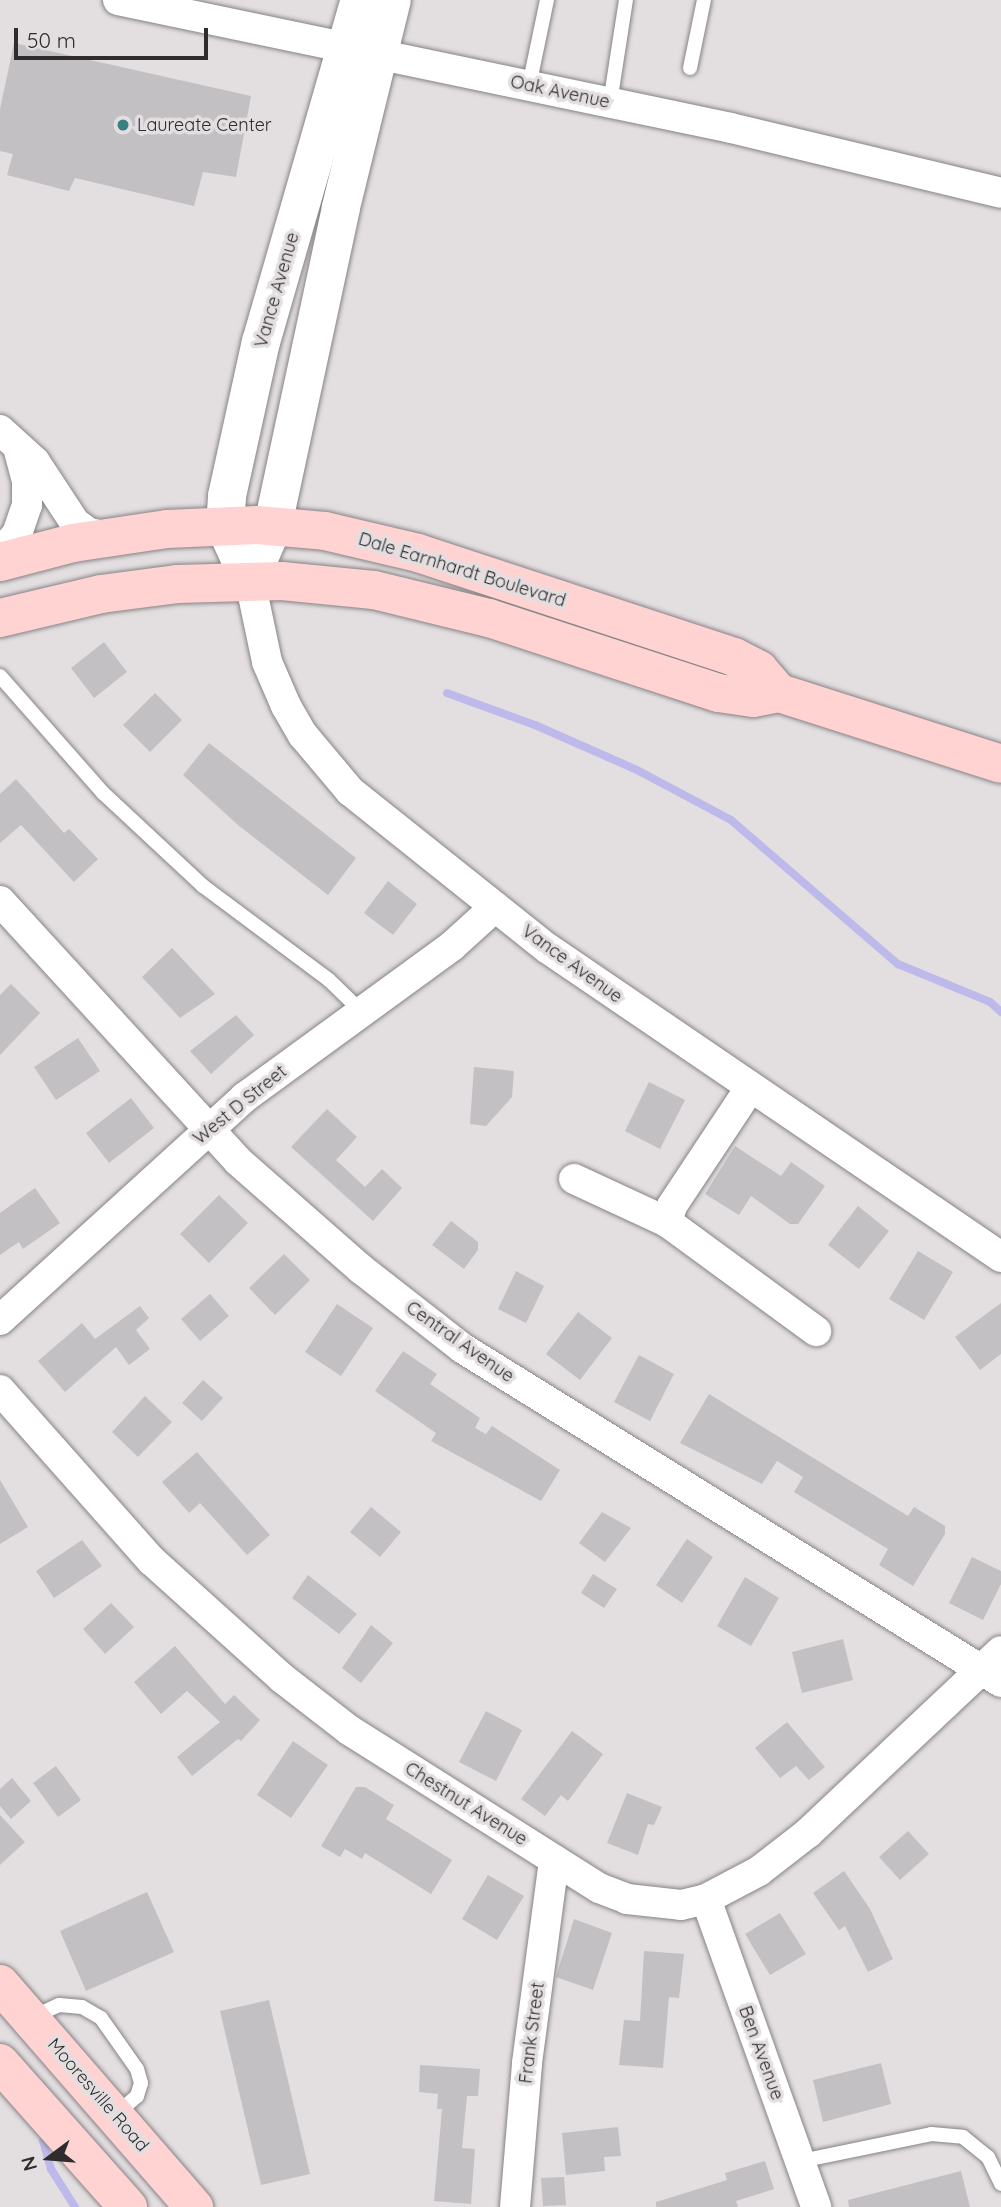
<!DOCTYPE html>
<html>
<head>
<meta charset="utf-8">
<style>
	body { margin:0 }
	#map { position:relative; width:1001px; height:2207px; overflow:hidden; background:#e3dee0; font-family:Quicksand,sans-serif }
	div>[style] { position:absolute }
	[style*='--x'] { left:calc(var(--x)*1px); top:calc(var(--y)*1px); width:calc(var(--w)*1px); rotate:calc(var(--a)*1deg) }
	.stream>* { height:8px; margin:-4px; padding:0 4px; transform-origin:4px; border-radius:4px; background:#bdbaeb }
	.building>* { inset:0; background:#c3c0c3 }
	.roads { filter:drop-shadow(0 0 2px #878385) drop-shadow(0 0 2px #878385) }
	.lane>* { height:14px; margin:-7px; padding:0 7px; transform-origin:7px; border-radius:7px; background:#fff }
	.street>* { height:30px; margin:-15px; padding:0 15px; transform-origin:15px; border-radius:15px; background:#fff }
	.secondary>* { height:38px; margin:-19px; padding:0 19px; transform-origin:19px; border-radius:19px; background:#fff }
	.primary>* { height:38px; margin:-19px; padding:0 19px; transform-origin:19px; border-radius:19px; background:#fed3d1 }
	.dots>* { width:19px; height:19px; translate:-50% -50%; box-sizing:border-box; border:4px solid #e3dee0; border-radius:50% }
	span { translate:-50% -50%; white-space:nowrap; text-align:center; line-height:1.15; -webkit-text-stroke:7px #e3dee0; paint-order:stroke }
	.street-label { font-size:18px; color:#2e2c2d }
	.poi-label { font-size:18px; color:#2e2c2d }
	.left { translate:0 -50%; text-align:left }
	.north { position:absolute; left:14px; top:2123px; width:70px; height:70px; -webkit-text-stroke:5px #e3dee0; paint-order:stroke; rotate:254deg; font-size:19px; font-weight:700; line-height:28px; text-align:center; color:#2e2c2d }
	.north::after { content:''; display:block; margin:auto; width:24px; height:32px; background:#2e2c2d; clip-path:polygon(50% 0,100% 100%,50% 72%,0 100%) }
	.scale { position:absolute; left:14px; top:28px; width:194px; height:32px; box-sizing:border-box; border:4px solid #2e2c2d; border-top:0; padding-left:9px; font-size:21px; line-height:24px; white-space:nowrap; color:#2e2c2d; -webkit-text-stroke:5px #e3dee0; paint-order:stroke }
</style>
</head>
<body>
<div id="map">
	<div class="stream">
		<i style="--x:447;--y:693;--w:94;--a:20"></i>
		<i style="--x:535;--y:725;--w:111;--a:23.8"></i>
		<i style="--x:637;--y:770;--w:106;--a:28"></i>
		<i style="--x:731;--y:820;--w:221;--a:40.8"></i>
		<i style="--x:898;--y:964;--w:100;--a:22.4"></i>
		<i style="--x:990;--y:1002;--w:15;--a:42"></i>
		<i style="--x:43;--y:2141;--w:29;--a:74"></i>
		<i style="--x:51;--y:2169;--w:45;--a:57.7"></i>
	</div>
	<div class="building">
		<i style="clip-path:polygon(14px 43px,251px 96px,236px 177px,203px 172px,194px 206px,75px 178px,69px 191px,7px 175px,13px 154px,0 151px,0 109px)"></i>
		<i style="clip-path:polygon(104px 642px,127px 672px,94px 698px,71px 668px)"></i>
		<i style="clip-path:polygon(155px 693px,182px 720px,150px 752px,123px 725px)"></i>
		<i style="clip-path:polygon(209px 743px,356px 858px,328px 895px,238px 825px,183px 775px)"></i>
		<i style="clip-path:polygon(16px 779px,64px 833px,69px 829px,98px 859px,74px 882px,21px 825px,0 843px,0 794px)"></i>
		<i style="clip-path:polygon(388px 881px,417px 904px,393px 935px,364px 913px)"></i>
		<i style="clip-path:polygon(172px 948px,215px 994px,180px 1018px,142px 977px)"></i>
		<i style="clip-path:polygon(11px 984px,40px 1013px,0 1055px,0 995px)"></i>
		<i style="clip-path:polygon(236px 1015px,254px 1035px,211px 1074px,190px 1051px)"></i>
		<i style="clip-path:polygon(78px 1038px,100px 1071px,56px 1100px,34px 1067px)"></i>
		<i style="clip-path:polygon(474px 1067px,514px 1071px,512px 1097px,486px 1126px,470px 1124px)"></i>
		<i style="clip-path:polygon(649px 1082px,685px 1100px,660px 1149px,625px 1131px)"></i>
		<i style="clip-path:polygon(131px 1098px,154px 1128px,109px 1163px,86px 1133px)"></i>
		<i style="clip-path:polygon(327px 1109px,357px 1137px,336px 1160px,365px 1187px,382px 1169px,402px 1188px,373px 1221px,291px 1147px)"></i>
		<i style="clip-path:polygon(735px 1146px,781px 1176px,791px 1162px,825px 1186px,798px 1224px,790px 1224px,751px 1196px,739px 1215px,705px 1194px)"></i>
		<i style="clip-path:polygon(35px 1188px,60px 1223px,23px 1249px,19px 1242px,0 1255px,0 1213px)"></i>
		<i style="clip-path:polygon(219px 1195px,248px 1223px,209px 1263px,180px 1234px)"></i>
		<i style="clip-path:polygon(858px 1206px,889px 1231px,859px 1269px,828px 1245px)"></i>
		<i style="clip-path:polygon(451px 1221px,478px 1242px,478px 1250px,464px 1269px,432px 1245px)"></i>
		<i style="clip-path:polygon(918px 1251px,953px 1272px,924px 1320px,889px 1299px)"></i>
		<i style="clip-path:polygon(284px 1254px,310px 1280px,275px 1315px,249px 1288px)"></i>
		<i style="clip-path:polygon(516px 1271px,544px 1286px,526px 1323px,498px 1309px)"></i>
		<i style="clip-path:polygon(210px 1294px,229px 1316px,200px 1341px,181px 1319px)"></i>
		<i style="clip-path:polygon(1001px 1303px,1001px 1354px,980px 1370px,955px 1337px)"></i>
		<i style="clip-path:polygon(337px 1304px,373px 1328px,341px 1376px,305px 1352px)"></i>
		<i style="clip-path:polygon(140px 1306px,149px 1318px,136px 1330px,150px 1349px,129px 1365px,116px 1347px,65px 1392px,38px 1361px,82px 1323px,95px 1339px)"></i>
		<i style="clip-path:polygon(578px 1312px,612px 1338px,580px 1380px,546px 1354px)"></i>
		<i style="clip-path:polygon(403px 1351px,437px 1374px,430px 1384px,480px 1418px,475px 1428px,486px 1434px,492px 1426px,560px 1470px,541px 1501px,431px 1441px,436px 1433px,375px 1391px)"></i>
		<i style="clip-path:polygon(639px 1355px,674px 1374px,650px 1421px,614px 1402px)"></i>
		<i style="clip-path:polygon(203px 1380px,223px 1398px,202px 1421px,182px 1403px)"></i>
		<i style="clip-path:polygon(709px 1394px,908px 1516px,914px 1507px,945px 1526px,945px 1534px,913px 1586px,879px 1565px,888px 1549px,794px 1492px,803px 1477px,777px 1461px,762px 1484px,680px 1443px)"></i>
		<i style="clip-path:polygon(145px 1396px,172px 1422px,138px 1457px,112px 1432px)"></i>
		<i style="clip-path:polygon(197px 1452px,270px 1535px,247px 1555px,200px 1503px,189px 1513px,162px 1482px)"></i>
		<i style="clip-path:polygon(0 1480px,28px 1527px,0 1544px)"></i>
		<i style="clip-path:polygon(371px 1507px,401px 1532px,380px 1557px,350px 1532px)"></i>
		<i style="clip-path:polygon(602px 1512px,631px 1528px,605px 1562px,579px 1543px)"></i>
		<i style="clip-path:polygon(687px 1539px,713px 1557px,682px 1603px,656px 1585px)"></i>
		<i style="clip-path:polygon(82px 1540px,102px 1566px,54px 1598px,36px 1571px)"></i>
		<i style="clip-path:polygon(972px 1557px,1001px 1571px,1001px 1584px,983px 1620px,949px 1603px)"></i>
		<i style="clip-path:polygon(593px 1574px,617px 1589px,604px 1608px,581px 1593px)"></i>
		<i style="clip-path:polygon(308px 1575px,357px 1614px,339px 1634px,292px 1598px)"></i>
		<i style="clip-path:polygon(745px 1577px,779px 1598px,751px 1646px,717px 1626px)"></i>
		<i style="clip-path:polygon(111px 1603px,134px 1627px,105px 1654px,83px 1629px)"></i>
		<i style="clip-path:polygon(371px 1625px,393px 1643px,361px 1683px,342px 1668px)"></i>
		<i style="clip-path:polygon(843px 1639px,853px 1680px,802px 1693px,792px 1652px)"></i>
		<i style="clip-path:polygon(175px 1646px,225px 1704px,234px 1695px,260px 1720px,241px 1741px,238px 1739px,192px 1776px,177px 1757px,220px 1722px,187px 1691px,161px 1714px,134px 1682px)"></i>
		<i style="clip-path:polygon(486px 1711px,522px 1730px,496px 1781px,459px 1762px)"></i>
		<i style="clip-path:polygon(787px 1722px,825px 1767px,809px 1780px,796px 1766px,780px 1778px,755px 1748px)"></i>
		<i style="clip-path:polygon(572px 1731px,603px 1754px,568px 1801px,561px 1795px,545px 1816px,521px 1799px)"></i>
		<i style="clip-path:polygon(293px 1741px,328px 1765px,291px 1818px,257px 1795px)"></i>
		<i style="clip-path:polygon(56px 1766px,81px 1800px,58px 1817px,33px 1783px)"></i>
		<i style="clip-path:polygon(12px 1778px,31px 1801px,11px 1819px,0 1806px,0 1789px)"></i>
		<i style="clip-path:polygon(356px 1787px,365px 1787px,394px 1805px,386px 1819px,452px 1860px,431px 1894px,365px 1853px,362px 1859px,345px 1849px,340px 1857px,321px 1846px)"></i>
		<i style="clip-path:polygon(627px 1793px,662px 1807px,654px 1825px,648px 1824px,638px 1855px,607px 1843px)"></i>
		<i style="clip-path:polygon(0 1815px,25px 1842px,0 1865px)"></i>
		<i style="clip-path:polygon(908px 1831px,929px 1854px,900px 1880px,879px 1857px)"></i>
		<i style="clip-path:polygon(844px 1871px,870px 1909px,893px 1959px,868px 1972px,845px 1926px,839px 1930px,813px 1893px)"></i>
		<i style="clip-path:polygon(488px 1875px,524px 1896px,497px 1940px,462px 1919px)"></i>
		<i style="clip-path:polygon(147px 1892px,174px 1952px,86px 1991px,60px 1931px)"></i>
		<i style="clip-path:polygon(780px 1913px,806px 1954px,770px 1975px,745px 1934px)"></i>
		<i style="clip-path:polygon(574px 1919px,612px 1933px,593px 1990px,556px 1977px)"></i>
		<i style="clip-path:polygon(644px 1951px,684px 1954px,679px 1998px,669px 1997px,663px 2068px,619px 2065px,624px 2020px,640px 2021px)"></i>
		<i style="clip-path:polygon(269px 2000px,310px 2174px,261px 2185px,220px 2011px)"></i>
		<i style="clip-path:polygon(881px 2063px,891px 2104px,823px 2122px,813px 2080px)"></i>
		<i style="clip-path:polygon(420px 2065px,480px 2069px,478px 2096px,467px 2096px,462px 2148px,475px 2149px,471px 2204px,434px 2201px,442px 2109px,437px 2109px,438px 2094px,419px 2092px)"></i>
		<i style="clip-path:polygon(618px 2127px,621px 2156px,604px 2157px,605px 2171px,566px 2175px,562px 2133px)"></i>
		<i style="clip-path:polygon(765px 2161px,774px 2189px,736px 2201px,738px 2207px,656px 2207px,656px 2202px,727px 2180px,725px 2173px)"></i>
		<i style="clip-path:polygon(961px 2171px,970px 2207px,849px 2207px,848px 2200px)"></i>
		<i style="clip-path:polygon(564px 2177px,566px 2205px,543px 2206px,541px 2178px)"></i>
	</div>
	<div class="roads">
		<div class="lane">
			<i style="--x:690;--y:68;--w:69;--a:-78.4"></i>
			<i style="--x:529;--y:86;--w:88;--a:-78.2"></i>
			<i style="--x:610;--y:103;--w:104;--a:-81.2"></i>
			<i style="--x:0;--y:676;--w:156;--a:48.6"></i>
			<i style="--x:103;--y:793;--w:137;--a:42.9"></i>
			<i style="--x:203;--y:886;--w:157;--a:36.7"></i>
			<i style="--x:329;--y:980;--w:46;--a:44.1"></i>
			<i style="--x:31;--y:2018;--w:31;--a:-25"></i>
			<i style="--x:59;--y:2005;--w:23;--a:5"></i>
			<i style="--x:82;--y:2007;--w:22;--a:30"></i>
			<i style="--x:101;--y:2018;--w:62;--a:54.8"></i>
			<i style="--x:137;--y:2069;--w:15;--a:74"></i>
			<i style="--x:141;--y:2083;--w:14;--a:107"></i>
			<i style="--x:137;--y:2096;--w:28;--a:139"></i>
			<i style="--x:801;--y:2161;--w:133;--a:-11.7"></i>
			<i style="--x:931;--y:2134;--w:32;--a:5"></i>
			<i style="--x:963;--y:2137;--w:32;--a:39"></i>
			<i style="--x:988;--y:2157;--w:30;--a:64"></i>
		</div>
		<div class="street">
			<i style="--x:118;--y:0;--w:626;--a:11.79"></i>
			<i style="--x:731;--y:128;--w:278;--a:13.5"></i>
			<i style="--x:0;--y:430;--w:47;--a:42.4"></i>
			<i style="--x:35;--y:462;--w:73;--a:56.7"></i>
			<i style="--x:75;--y:523;--w:17;--a:36"></i>
			<i style="--x:89;--y:533;--w:20;--a:11"></i>
			<i style="--x:0;--y:554;--w:26;--a:-50"></i>
			<i style="--x:17;--y:534;--w:31;--a:-71"></i>
			<i style="--x:27;--y:505;--w:24;--a:-90"></i>
			<i style="--x:27;--y:481;--w:30;--a:-105"></i>
			<i style="--x:250;--y:581;--w:83;--a:78.1"></i>
			<i style="--x:267;--y:662;--w:48;--a:66.6"></i>
			<i style="--x:286;--y:706;--w:34;--a:60"></i>
			<i style="--x:303;--y:735;--w:73;--a:50"></i>
			<i style="--x:350;--y:791;--w:252;--a:38.6"></i>
			<i style="--x:547;--y:948;--w:549;--a:34.24"></i>
			<i style="--x:0;--y:901;--w:352;--a:47.5"></i>
			<i style="--x:238;--y:1161;--w:164;--a:41.3"></i>
			<i style="--x:361;--y:1269;--w:128;--a:38"></i>
			<i style="--x:462;--y:1348;--w:634;--a:31.79"></i>
			<i style="--x:750;--y:1088;--w:141;--a:123.5"></i>
			<i style="--x:672;--y:1206;--w:17;--a:107"></i>
			<i style="--x:667;--y:1222;--w:185;--a:36.2"></i>
			<i style="--x:574;--y:1179;--w:102;--a:24.8"></i>
			<i style="--x:0;--y:1320;--w:331;--a:-42.3"></i>
			<i style="--x:245;--y:1097;--w:256;--a:-36.1"></i>
			<i style="--x:452;--y:946;--w:58;--a:-42.2"></i>
			<i style="--x:0;--y:1390;--w:229;--a:48.4"></i>
			<i style="--x:152;--y:1561;--w:175;--a:42"></i>
			<i style="--x:282;--y:1678;--w:85;--a:37.8"></i>
			<i style="--x:349;--y:1730;--w:296;--a:32.3"></i>
			<i style="--x:599;--y:1888;--w:30;--a:21"></i>
			<i style="--x:627;--y:1899;--w:54;--a:6.3"></i>
			<i style="--x:681;--y:1905;--w:26;--a:-13"></i>
			<i style="--x:706;--y:1899;--w:60;--a:-27.8"></i>
			<i style="--x:759;--y:1871;--w:62;--a:-37.8"></i>
			<i style="--x:808;--y:1833;--w:265;--a:-43.3"></i>
			<i style="--x:706;--y:1899;--w:327;--a:70.3"></i>
			<i style="--x:515;--y:2207;--w:144;--a:-85.2"></i>
			<i style="--x:527;--y:2063;--w:205;--a:-82.4"></i>
		</div>
		<div class="secondary">
			<i style="--x:260;--y:556;--w:34;--a:-67"></i>
			<i style="--x:273;--y:525;--w:325;--a:-77.9"></i>
			<i style="--x:341;--y:207;--w:213;--a:-76.2"></i>
			<i style="--x:250;--y:581;--w:60;--a:-114.4"></i>
			<i style="--x:225;--y:526;--w:30;--a:-86"></i>
			<i style="--x:227;--y:496;--w:158;--a:-77.6"></i>
			<i style="--x:261;--y:342;--w:356;--a:-73.9"></i>
		</div>
		<div class="primary">
			<i style="--x:0;--y:562;--w:75;--a:-14.6"></i>
			<i style="--x:73;--y:543;--w:95;--a:-8.5"></i>
			<i style="--x:167;--y:529;--w:90;--a:-2.5"></i>
			<i style="--x:257;--y:525;--w:68;--a:5"></i>
			<i style="--x:325;--y:531;--w:96;--a:13.3"></i>
			<i style="--x:418;--y:553;--w:333;--a:18.2"></i>
			<i style="--x:734;--y:657;--w:28;--a:27"></i>
			<i style="--x:759;--y:670;--w:30;--a:49"></i>
			<i style="--x:0;--y:618;--w:104;--a:-13.4"></i>
			<i style="--x:101;--y:594;--w:78;--a:-7.4"></i>
			<i style="--x:178;--y:584;--w:104;--a:-1.7"></i>
			<i style="--x:282;--y:581;--w:92;--a:5.6"></i>
			<i style="--x:374;--y:590;--w:118;--a:13.7"></i>
			<i style="--x:489;--y:618;--w:241;--a:18.1"></i>
			<i style="--x:718;--y:693;--w:35;--a:8"></i>
			<i style="--x:753;--y:698;--w:26;--a:-11"></i>
			<i style="--x:779;--y:693;--w:233;--a:17.7"></i>
			<i style="--x:0;--y:1984;--w:296;--a:49"></i>
			<i style="--x:0;--y:2063;--w:193;--a:48.4"></i>
		</div>
	</div>
	<div class="dots">
		<i style="left:123px;top:125px;background:#398180"></i>
	</div>
	<div class="street-label">
		<span style="left:560px;top:92px;rotate:12deg">Oak Avenue</span>
		<span style="left:277px;top:290px;rotate:-74deg">Vance Avenue</span>
		<span style="left:462px;top:570px;rotate:17deg">Dale Earnhardt Boulevard</span>
		<span style="left:572px;top:964px;rotate:36deg">Vance Avenue</span>
		<span style="left:240px;top:1105px;rotate:-39deg">West D Street</span>
		<span style="left:460px;top:1342px;rotate:35deg">Central Avenue</span>
		<span style="left:466px;top:1804px;rotate:32deg">Chestnut Avenue</span>
		<span style="left:532px;top:2033px;rotate:-83deg">Frank Street</span>
		<span style="left:761px;top:2053px;rotate:70deg">Ben Avenue</span>
		<span style="left:98px;top:2095px;rotate:49deg">Mooresville Road</span>
	</div>
	<div class="poi-label">
		<span class="left" style="left:137px;top:125px">Laureate Center</span>
	</div>
	<div class="north">N</div>
	<div class="scale">50 m</div>
</div>
</body>
</html>
